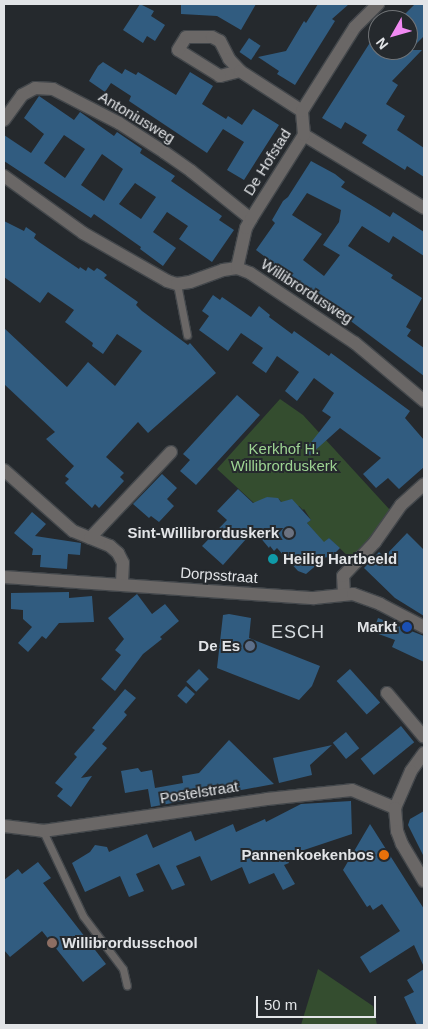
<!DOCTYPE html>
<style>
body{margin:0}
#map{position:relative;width:428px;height:1029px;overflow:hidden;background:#25292d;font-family:Helvetica,sans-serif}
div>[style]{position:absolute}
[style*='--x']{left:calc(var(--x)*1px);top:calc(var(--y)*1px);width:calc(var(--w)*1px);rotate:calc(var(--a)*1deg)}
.green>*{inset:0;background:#344d2f}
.building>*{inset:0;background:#315c80;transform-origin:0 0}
.roads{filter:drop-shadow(1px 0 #43474b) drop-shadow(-1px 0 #43474b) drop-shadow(0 1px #43474b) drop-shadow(0 -1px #43474b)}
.service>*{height:7px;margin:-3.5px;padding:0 3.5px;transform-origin:3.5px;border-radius:3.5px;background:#6a6766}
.minor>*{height:12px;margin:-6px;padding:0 6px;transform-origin:6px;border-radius:6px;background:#6a6766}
.tertiary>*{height:12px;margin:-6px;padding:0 6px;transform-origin:6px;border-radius:6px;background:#6a6766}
.dots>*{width:14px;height:14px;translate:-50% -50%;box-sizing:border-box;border:2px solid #25292d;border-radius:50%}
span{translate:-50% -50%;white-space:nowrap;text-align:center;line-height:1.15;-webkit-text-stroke:4px #25292d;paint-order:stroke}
.street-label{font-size:15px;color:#e2e4e7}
.park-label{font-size:15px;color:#9dd392}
.poi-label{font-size:15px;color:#e2e4e7;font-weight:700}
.right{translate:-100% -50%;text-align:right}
.left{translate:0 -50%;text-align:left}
.quarter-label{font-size:18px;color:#d7dce0;letter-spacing:1px}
.frame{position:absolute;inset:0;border:5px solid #e2e4e7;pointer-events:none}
.north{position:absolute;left:368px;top:10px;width:50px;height:50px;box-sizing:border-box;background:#25292d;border:1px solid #717477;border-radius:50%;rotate:232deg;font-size:14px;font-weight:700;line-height:20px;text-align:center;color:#e2e4e7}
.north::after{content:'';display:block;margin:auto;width:18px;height:22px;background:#f28af3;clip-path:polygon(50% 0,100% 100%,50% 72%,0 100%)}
.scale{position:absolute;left:256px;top:996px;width:120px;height:22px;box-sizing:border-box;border:2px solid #e2e4e7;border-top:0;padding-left:6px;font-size:15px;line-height:18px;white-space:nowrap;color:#e2e4e7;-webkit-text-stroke:4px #25292d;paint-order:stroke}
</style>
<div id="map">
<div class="green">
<div style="clip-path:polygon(280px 399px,303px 415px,390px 510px,373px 535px,351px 559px,329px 538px,324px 543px,307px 523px,311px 520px,304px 509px,303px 510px,299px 506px,284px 505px,279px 499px,277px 501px,267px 497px,259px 504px,254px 503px,217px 469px)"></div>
<div style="clip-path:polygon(318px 969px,373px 1006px,377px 1025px,301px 1025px)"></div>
</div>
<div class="building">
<div style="clip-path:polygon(140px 4px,154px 11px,151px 16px,165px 25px,155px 41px,147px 36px,143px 43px,123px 30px)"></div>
<div style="clip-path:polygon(181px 4px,256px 4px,241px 30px,217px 16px,181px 14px)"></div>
<div style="clip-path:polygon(318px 4px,349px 4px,332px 19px,335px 21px,295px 85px,277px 74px,279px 71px,258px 57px,286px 51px,304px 21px,306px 23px)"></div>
<div style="clip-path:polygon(415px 4px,424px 4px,424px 36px,410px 50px,422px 50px,392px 81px,398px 85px,386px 104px,405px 116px,397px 130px,424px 148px,424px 177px,407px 166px,405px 170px,362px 143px,367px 135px,345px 122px,341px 129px,322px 118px,378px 30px,378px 50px,408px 50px,408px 20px,399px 20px)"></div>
<div style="left:249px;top:38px;width:14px;height:17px;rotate:34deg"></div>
<div style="clip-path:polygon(103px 62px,122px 74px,125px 69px,136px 75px,138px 72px,176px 95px,190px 72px,213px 86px,202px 104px,226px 119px,228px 116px,242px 125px,253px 109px,279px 125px,244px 180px,227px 170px,244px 142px,223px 129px,207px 153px,129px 101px,131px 96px,111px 83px,105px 92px,89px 81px,98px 66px)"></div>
<div style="clip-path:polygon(evenodd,39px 96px,74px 120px,80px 112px,114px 136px,117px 132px,142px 149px,140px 153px,175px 176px,171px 181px,222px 216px,219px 220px,234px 230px,212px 262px,179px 239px,188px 226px,167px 212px,153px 232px,176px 248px,163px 266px,140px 249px,141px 247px,94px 214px,91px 218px,4px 161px,4px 135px,31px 153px,44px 134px,24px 118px,39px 96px,64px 135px,85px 149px,65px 178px,44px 163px,64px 135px,39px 96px,102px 154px,123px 169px,104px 201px,81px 185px,102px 154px,39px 96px,135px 183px,156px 197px,141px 219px,119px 204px,135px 183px)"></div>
<div style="clip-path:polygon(evenodd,311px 161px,335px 174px,345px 182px,341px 187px,374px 207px,390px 217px,393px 212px,424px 232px,424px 256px,393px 236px,389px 243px,362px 226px,348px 246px,393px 275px,391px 278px,422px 298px,406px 327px,411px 330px,407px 336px,424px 348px,424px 376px,256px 250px,275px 223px,272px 220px,283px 201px,288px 197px,311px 161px,307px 193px,341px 210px,339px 222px,323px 245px,340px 255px,324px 276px,303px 260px,322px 234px,292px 215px,307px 193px)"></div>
<div style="clip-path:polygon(4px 221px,24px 231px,26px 227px,36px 234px,34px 238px,39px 242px,79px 269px,80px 267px,86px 271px,88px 267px,94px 271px,97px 268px,102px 271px,107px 275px,104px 278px,138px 302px,136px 305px,142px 311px,188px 345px,190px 343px,216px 373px,148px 433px,138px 422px,106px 457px,124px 473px,120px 477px,124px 481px,99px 508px,95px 504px,92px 508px,65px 483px,69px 479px,65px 476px,74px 466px,46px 439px,55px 432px,4px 384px,4px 328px,67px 387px,88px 362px,115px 386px,142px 351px,117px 334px,103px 354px,92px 346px,93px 343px,65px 322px,74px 310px,48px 292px,40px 303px,4px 277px)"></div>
<div style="clip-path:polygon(213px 295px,220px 300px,222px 297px,251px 317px,259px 306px,270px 315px,269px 317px,292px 334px,294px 331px,329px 356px,331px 353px,410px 411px,405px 418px,424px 440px,424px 467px,399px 489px,388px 478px,376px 488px,363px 474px,381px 458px,340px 428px,310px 455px,305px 450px,331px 417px,322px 411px,334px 393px,314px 378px,297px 401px,285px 391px,299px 372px,277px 356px,266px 373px,252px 363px,263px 348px,241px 333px,228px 351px,199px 330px,209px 316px,202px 311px)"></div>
<div style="clip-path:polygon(237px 395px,260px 415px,196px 485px,180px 471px,190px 460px,183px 454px)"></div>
<div style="clip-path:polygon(162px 474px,177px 488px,167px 499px,174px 506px,159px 522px,151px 516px,149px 518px,133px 504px)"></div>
<div style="clip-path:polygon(238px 489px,253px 503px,267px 497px,278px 498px,281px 502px,292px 499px,311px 520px,307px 523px,324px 542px,329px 538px,340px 548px,329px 559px,326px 557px,306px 574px,298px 571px,277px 548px,274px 551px,270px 546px,269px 548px,254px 530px,223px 565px,202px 546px,227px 520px,217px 511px)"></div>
<div style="clip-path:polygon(32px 512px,46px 524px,35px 536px,81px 543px,80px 555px,68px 554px,67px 569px,40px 567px,41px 555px,32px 555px,33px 549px,14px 533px)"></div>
<div style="clip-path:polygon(407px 533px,424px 550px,424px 616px,395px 598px,364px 568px,379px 552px,384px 557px)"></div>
<div style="clip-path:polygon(69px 592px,69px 598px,92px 596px,94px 622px,59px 623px,46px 639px,42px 636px,28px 652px,18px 643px,32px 627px,23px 619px,23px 610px,11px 609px,11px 593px)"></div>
<div style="clip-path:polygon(137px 594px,152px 614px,165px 604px,179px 621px,160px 637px,162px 639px,143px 654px,115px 691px,101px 679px,121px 655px,115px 650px,124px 639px,108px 618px)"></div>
<div style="clip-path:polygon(229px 614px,251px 618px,249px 638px,320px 666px,312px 686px,299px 700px,217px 668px,223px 615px)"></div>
<div style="clip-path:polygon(378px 618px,424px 636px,424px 662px,392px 647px,395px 640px,373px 632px)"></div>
<div style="left:199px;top:669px;width:14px;height:18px;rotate:45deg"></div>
<div style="left:350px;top:669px;width:45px;height:18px;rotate:48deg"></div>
<div style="left:186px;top:686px;width:12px;height:13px;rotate:42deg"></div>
<div style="clip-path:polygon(125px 689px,136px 698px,124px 712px,127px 715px,102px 744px,107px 748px,81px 778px,92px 776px,71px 807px,57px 796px,63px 789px,55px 783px,77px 757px,74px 754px,95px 730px,92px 728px)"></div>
<div style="left:401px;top:726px;width:21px;height:52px;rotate:51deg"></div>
<div style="left:346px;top:732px;width:21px;height:17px;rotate:51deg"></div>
<div style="clip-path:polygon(229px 740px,274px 784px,151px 807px,148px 789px,125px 793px,121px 771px,138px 768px,141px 772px,152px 770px,155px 788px,183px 783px,182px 776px,199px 773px)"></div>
<div style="clip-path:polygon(332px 745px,310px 765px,312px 775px,279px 783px,273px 758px)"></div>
<div style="clip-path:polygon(351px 801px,352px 834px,286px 856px,289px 863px,284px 865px,295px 884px,283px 890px,274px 873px,249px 884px,242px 867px,211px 881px,200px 856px,176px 866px,185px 885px,172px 890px,159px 864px,136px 874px,144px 891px,129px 897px,120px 876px,85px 892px,72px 863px,90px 852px,95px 845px,107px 847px,109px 852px,147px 834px,153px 848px,191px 831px,195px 841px,233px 824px,236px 832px,265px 819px,266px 822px,301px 804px)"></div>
<div style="clip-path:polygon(424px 811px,424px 857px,408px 825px,410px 819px)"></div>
<div style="clip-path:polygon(370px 824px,424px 909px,424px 967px,414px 945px,370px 973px,360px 957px,400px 931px,382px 904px,373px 910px,370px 905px,367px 907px,343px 870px)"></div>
<div style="clip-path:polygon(38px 862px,51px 878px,43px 883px,106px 964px,83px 982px,42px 931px,10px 957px,4px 950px,4px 880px,18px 869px,22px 874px)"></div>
<div style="clip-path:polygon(424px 969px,424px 1025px,417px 1025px,404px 997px,414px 992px,407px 980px)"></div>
</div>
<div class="roads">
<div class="service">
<div style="--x:177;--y:284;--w:52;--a:78.9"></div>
<div style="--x:43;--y:831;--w:94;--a:64.8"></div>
<div style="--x:83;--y:916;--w:66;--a:53"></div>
<div style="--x:123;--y:969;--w:17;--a:77"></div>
</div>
<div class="minor">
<div style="--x:240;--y:71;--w:21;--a:166"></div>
<div style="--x:220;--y:76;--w:49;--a:-148.2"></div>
<div style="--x:178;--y:50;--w:15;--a:-58"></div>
<div style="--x:186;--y:37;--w:26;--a:0"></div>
<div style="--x:212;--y:37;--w:9;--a:27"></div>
<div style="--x:220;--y:41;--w:20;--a:63"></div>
<div style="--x:229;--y:59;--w:16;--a:47"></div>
<div style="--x:240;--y:71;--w:74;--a:32.8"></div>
<div style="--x:4;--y:120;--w:31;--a:-54"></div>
<div style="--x:22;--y:95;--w:15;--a:-28"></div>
<div style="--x:35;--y:88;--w:18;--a:3"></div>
<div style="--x:53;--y:89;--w:74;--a:27.3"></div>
<div style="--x:119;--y:123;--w:54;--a:32.8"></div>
<div style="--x:164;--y:152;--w:33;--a:35"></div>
<div style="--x:191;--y:171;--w:77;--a:38.7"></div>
<div style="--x:304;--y:135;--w:140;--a:31.3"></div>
<div style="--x:4;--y:176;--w:97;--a:35.8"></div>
<div style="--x:83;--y:233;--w:97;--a:29.7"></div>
<div style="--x:167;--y:281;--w:10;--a:17"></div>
<div style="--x:177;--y:284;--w:13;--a:-9"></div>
<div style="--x:190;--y:282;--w:35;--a:-20"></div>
<div style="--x:223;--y:270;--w:14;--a:-8"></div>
<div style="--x:237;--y:268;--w:14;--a:21"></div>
<div style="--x:250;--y:273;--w:126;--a:33.7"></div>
<div style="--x:355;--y:343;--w:90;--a:40"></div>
<div style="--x:237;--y:268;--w:41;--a:-77.3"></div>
<div style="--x:246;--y:228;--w:10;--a:-61"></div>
<div style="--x:251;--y:219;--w:99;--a:-57.8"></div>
<div style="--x:304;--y:135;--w:24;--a:-95"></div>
<div style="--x:302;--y:111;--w:99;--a:-57.8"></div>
<div style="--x:355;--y:27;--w:33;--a:-45"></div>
<div style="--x:4;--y:470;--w:92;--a:41.5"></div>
<div style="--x:73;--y:531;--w:40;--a:22"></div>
<div style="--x:110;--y:546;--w:11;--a:41"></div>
<div style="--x:118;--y:553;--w:11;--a:63"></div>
<div style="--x:123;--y:563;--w:22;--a:93"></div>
<div style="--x:90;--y:538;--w:118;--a:-46.7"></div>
<div style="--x:344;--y:594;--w:18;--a:-93"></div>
<div style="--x:343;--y:576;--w:47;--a:-46.7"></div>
<div style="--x:375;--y:542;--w:45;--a:-54.9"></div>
<div style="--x:401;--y:505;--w:31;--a:-42"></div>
<div style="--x:387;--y:693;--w:57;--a:49.9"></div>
<div style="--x:4;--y:826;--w:39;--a:7"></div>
<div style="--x:43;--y:831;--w:226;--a:-8.1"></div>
<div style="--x:267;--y:799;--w:85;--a:-6"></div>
<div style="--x:352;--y:790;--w:47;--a:22.7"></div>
</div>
<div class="tertiary">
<div style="--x:4;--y:577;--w:311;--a:3.9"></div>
<div style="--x:314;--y:598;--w:39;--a:-6"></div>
<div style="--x:353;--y:594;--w:29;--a:20"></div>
<div style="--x:380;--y:604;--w:50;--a:27.6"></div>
<div style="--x:424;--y:753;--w:22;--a:126"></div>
<div style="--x:411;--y:771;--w:40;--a:113.4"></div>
<div style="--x:395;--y:808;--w:23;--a:85"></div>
<div style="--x:397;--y:831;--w:14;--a:69"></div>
<div style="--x:402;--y:844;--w:43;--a:59.3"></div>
</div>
</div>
<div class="dots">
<div style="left:289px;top:533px;background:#6b7280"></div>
<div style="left:273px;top:559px;background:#0f9aa8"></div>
<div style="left:407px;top:627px;background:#1a4fb4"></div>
<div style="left:250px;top:646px;background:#5c6f8a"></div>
<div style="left:384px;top:855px;background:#e8710a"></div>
<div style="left:52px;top:943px;background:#8d6e63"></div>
</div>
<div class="street-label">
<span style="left:137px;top:117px;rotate:31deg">Antoniusweg</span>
<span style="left:267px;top:162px;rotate:-58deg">De Hofstad</span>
<span style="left:307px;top:291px;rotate:33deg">Willibrordusweg</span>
<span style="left:219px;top:575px;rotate:4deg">Dorpsstraat</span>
<span style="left:199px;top:792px;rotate:-9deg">Postelstraat</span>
</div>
<div class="park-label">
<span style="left:284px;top:457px">Kerkhof H.<br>Willibrorduskerk</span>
</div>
<div class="poi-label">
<span class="right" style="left:279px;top:533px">Sint-Willibrorduskerk</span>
<span class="left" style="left:283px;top:559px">Heilig Hartbeeld</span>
<span class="right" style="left:397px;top:627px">Markt</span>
<span class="right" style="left:240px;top:646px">De Es</span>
<span class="right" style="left:374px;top:855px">Pannenkoekenbos</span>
<span class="left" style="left:62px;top:943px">Willibrordusschool</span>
</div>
<div class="quarter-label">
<span style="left:298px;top:632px">ESCH</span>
</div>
<div class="frame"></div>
<div class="north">N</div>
<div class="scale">50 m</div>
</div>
